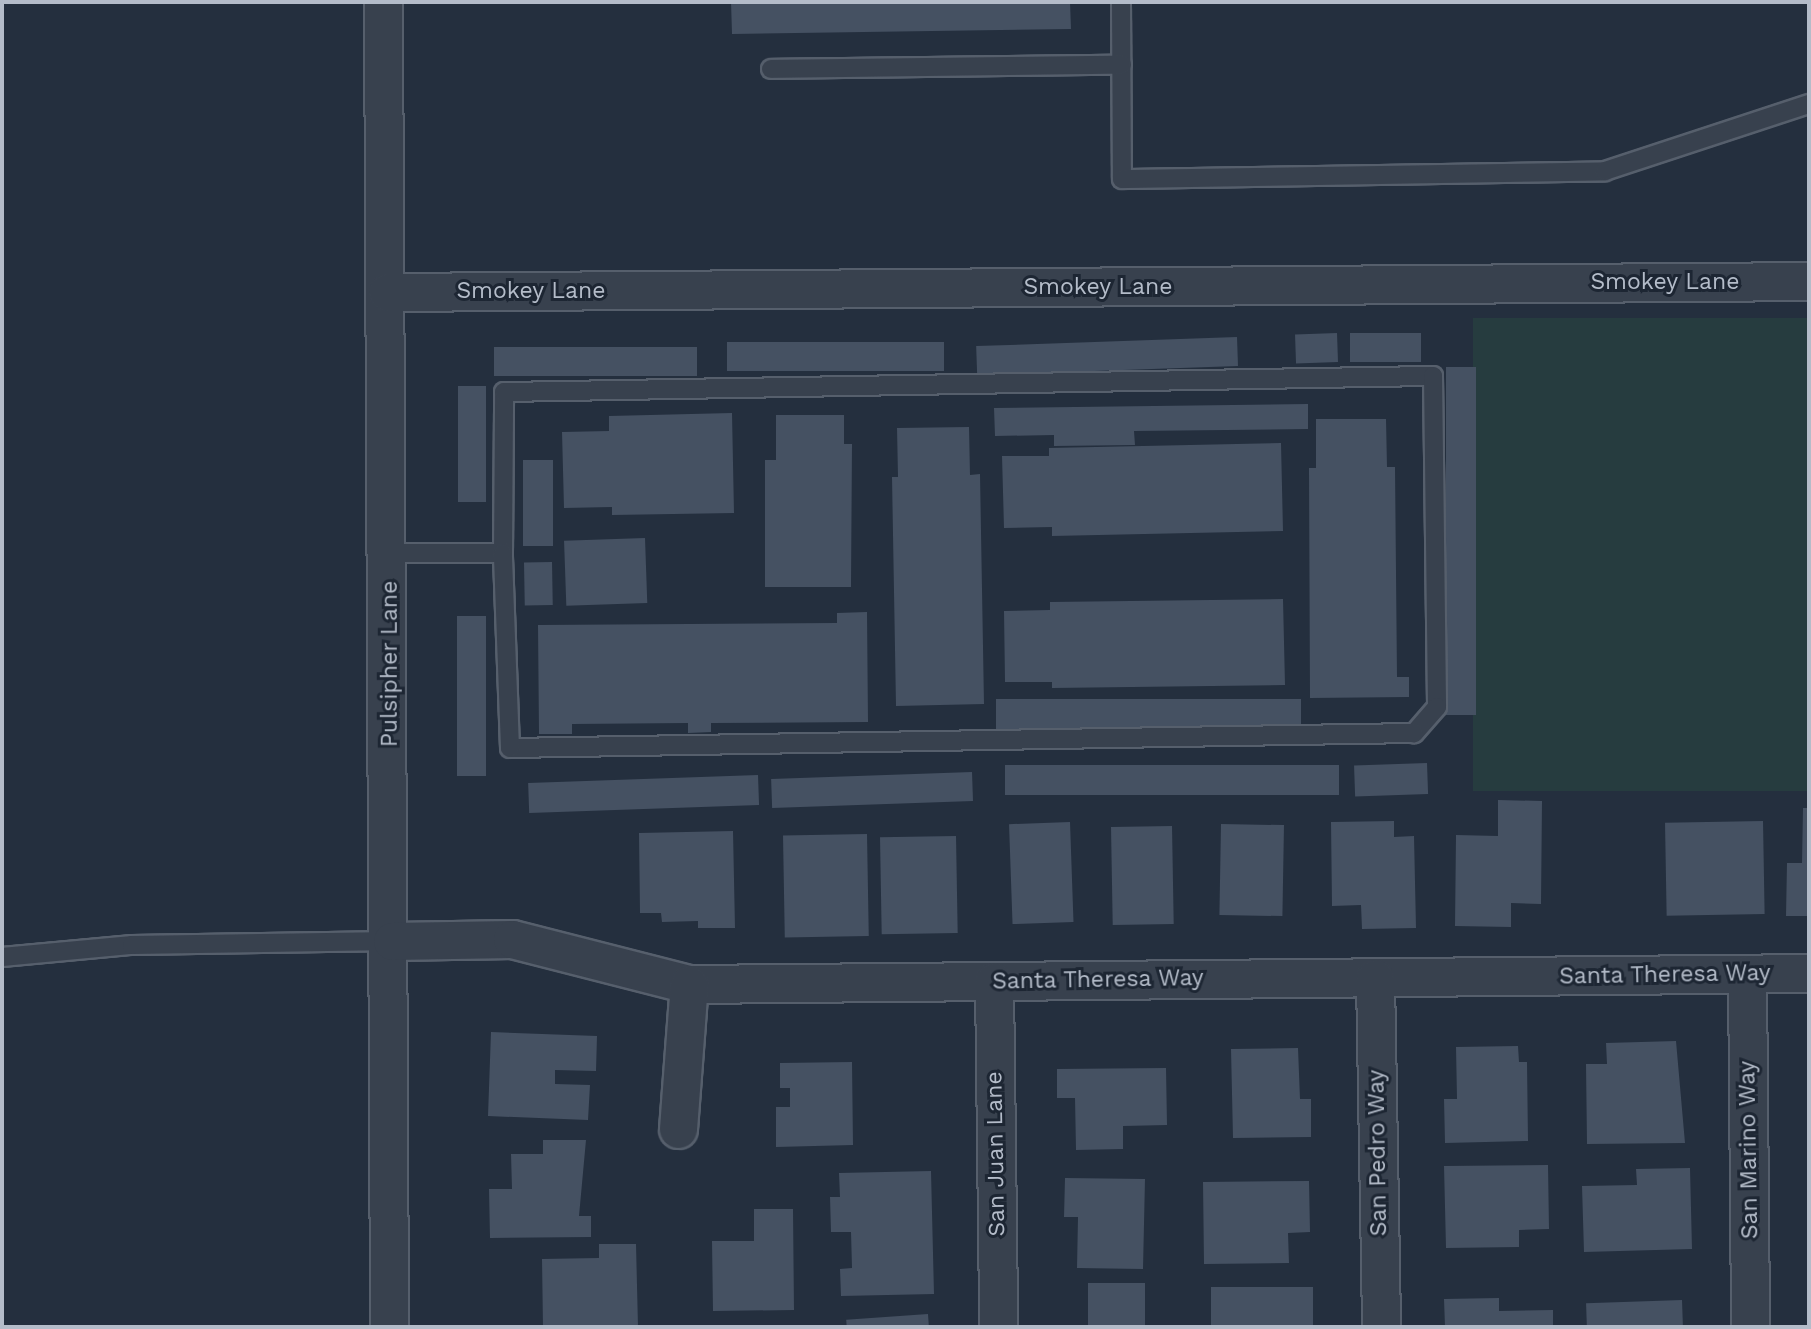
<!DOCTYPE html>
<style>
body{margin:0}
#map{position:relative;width:1811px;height:1329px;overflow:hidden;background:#242f3e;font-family:"Work Sans",sans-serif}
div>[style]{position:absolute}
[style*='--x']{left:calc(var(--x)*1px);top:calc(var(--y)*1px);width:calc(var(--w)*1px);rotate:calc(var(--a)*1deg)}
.green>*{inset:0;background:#263c3f;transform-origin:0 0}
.building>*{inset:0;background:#455162;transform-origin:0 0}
.roads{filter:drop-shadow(2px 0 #565f6c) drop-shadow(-2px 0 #565f6c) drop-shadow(0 2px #565f6c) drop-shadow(0 -2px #565f6c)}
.service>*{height:18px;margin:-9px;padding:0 9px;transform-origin:9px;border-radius:9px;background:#38414e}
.minor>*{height:37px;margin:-18.5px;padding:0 18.5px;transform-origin:18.5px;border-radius:18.5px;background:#38414e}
span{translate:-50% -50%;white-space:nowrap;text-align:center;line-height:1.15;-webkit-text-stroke:6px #1d2633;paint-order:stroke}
.street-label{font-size:23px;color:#b4bcc9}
.frame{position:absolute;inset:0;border:4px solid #b4bcc9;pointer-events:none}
</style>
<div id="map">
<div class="green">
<div style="left:1809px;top:318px;width:473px;height:336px;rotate:90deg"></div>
</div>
<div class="building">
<div style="clip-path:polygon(731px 2px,1070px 2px,1071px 29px,732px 34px)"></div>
<div style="left:1337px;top:333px;width:29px;height:42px;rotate:88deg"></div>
<div style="left:1421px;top:333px;width:29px;height:71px;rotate:90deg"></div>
<div style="left:1237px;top:337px;width:29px;height:261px;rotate:88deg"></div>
<div style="left:944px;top:342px;width:29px;height:217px;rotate:90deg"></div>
<div style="left:697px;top:347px;width:29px;height:203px;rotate:90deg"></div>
<div style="left:1476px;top:367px;width:348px;height:30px;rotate:90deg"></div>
<div style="left:486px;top:386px;width:116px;height:28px;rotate:90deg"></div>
<div style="clip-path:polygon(1308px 404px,1308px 429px,1134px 431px,1135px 445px,1054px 446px,1054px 435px,995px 436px,994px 408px)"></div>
<div style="clip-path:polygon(732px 413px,734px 513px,612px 515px,612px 507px,564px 508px,562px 432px,609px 431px,609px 416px)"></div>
<div style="clip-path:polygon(776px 415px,844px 415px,844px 444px,852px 444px,851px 587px,765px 587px,765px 460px,776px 460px)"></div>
<div style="clip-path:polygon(1316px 419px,1386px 419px,1387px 467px,1395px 467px,1397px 677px,1409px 677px,1409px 697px,1310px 698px,1309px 468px,1316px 468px)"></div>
<div style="clip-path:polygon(969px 427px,970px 475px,980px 474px,984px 704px,896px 706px,892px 477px,898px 477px,897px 428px)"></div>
<div style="clip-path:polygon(1281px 443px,1283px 531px,1052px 536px,1052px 527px,1004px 528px,1002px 456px,1049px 456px,1049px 448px)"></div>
<div style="left:523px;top:460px;width:30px;height:86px"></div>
<div style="left:645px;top:538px;width:65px;height:81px;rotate:88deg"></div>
<div style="left:552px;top:562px;width:43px;height:28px;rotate:89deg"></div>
<div style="clip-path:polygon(1283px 599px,1285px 685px,1052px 688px,1052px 682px,1005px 682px,1004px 611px,1050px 610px,1050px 602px)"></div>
<div style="clip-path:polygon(867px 612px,868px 722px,711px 723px,711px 732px,688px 733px,688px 723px,572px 724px,572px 734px,539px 734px,538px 625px,837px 623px,837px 613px)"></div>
<div style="left:457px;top:616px;width:29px;height:160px"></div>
<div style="left:1301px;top:699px;width:30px;height:305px;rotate:90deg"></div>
<div style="left:1427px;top:763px;width:31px;height:73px;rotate:88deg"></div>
<div style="left:1339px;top:765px;width:30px;height:334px;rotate:90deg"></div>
<div style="left:972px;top:772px;width:29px;height:201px;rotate:88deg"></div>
<div style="left:758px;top:775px;width:30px;height:230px;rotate:88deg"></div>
<div style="clip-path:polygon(1498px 800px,1542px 801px,1541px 904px,1511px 903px,1511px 927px,1455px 926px,1456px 835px,1498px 836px)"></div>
<div style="clip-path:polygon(1803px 808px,1809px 808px,1809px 916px,1786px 916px,1787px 863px,1802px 863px)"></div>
<div style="clip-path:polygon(1394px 821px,1394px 837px,1414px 836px,1416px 928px,1362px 929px,1361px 905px,1332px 906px,1331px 822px)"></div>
<div style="left:1763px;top:821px;width:93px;height:98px;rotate:89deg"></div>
<div style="left:1070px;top:822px;width:100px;height:61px;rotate:88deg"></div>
<div style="left:1221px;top:824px;width:63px;height:91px;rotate:1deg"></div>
<div style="left:1172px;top:826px;width:98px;height:61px;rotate:89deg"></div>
<div style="clip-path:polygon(733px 831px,735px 928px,698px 928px,698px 921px,662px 922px,661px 913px,640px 913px,639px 833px)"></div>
<div style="left:867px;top:834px;width:102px;height:84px;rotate:89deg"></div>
<div style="left:956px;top:836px;width:97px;height:76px;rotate:89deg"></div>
<div style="clip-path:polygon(491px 1032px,597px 1036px,596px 1071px,555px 1070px,555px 1084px,590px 1085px,588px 1120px,488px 1116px)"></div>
<div style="clip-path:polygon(1676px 1041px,1685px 1143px,1587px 1144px,1586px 1064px,1607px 1064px,1606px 1043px)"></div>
<div style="clip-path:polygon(1518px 1046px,1519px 1062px,1527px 1062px,1528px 1141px,1445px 1143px,1444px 1099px,1457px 1099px,1456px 1047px)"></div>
<div style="clip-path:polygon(1298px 1048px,1300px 1099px,1311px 1099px,1311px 1137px,1233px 1138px,1231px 1049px)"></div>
<div style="clip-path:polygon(852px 1062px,853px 1145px,776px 1147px,776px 1107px,790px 1107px,790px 1088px,780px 1088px,780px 1063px)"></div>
<div style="clip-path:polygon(1166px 1068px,1167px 1125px,1123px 1126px,1123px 1149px,1076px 1150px,1075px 1098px,1057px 1098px,1057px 1069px)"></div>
<div style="clip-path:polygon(543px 1140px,586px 1140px,579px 1216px,591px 1216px,591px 1237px,490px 1238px,489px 1189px,512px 1189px,511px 1154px,543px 1154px)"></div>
<div style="clip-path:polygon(1548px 1165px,1549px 1229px,1519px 1230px,1519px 1247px,1446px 1248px,1444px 1166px)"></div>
<div style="clip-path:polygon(1690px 1168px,1692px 1249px,1584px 1252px,1582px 1186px,1637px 1185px,1636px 1169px)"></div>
<div style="clip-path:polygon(931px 1171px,934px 1294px,841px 1296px,840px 1269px,852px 1268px,851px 1232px,831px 1232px,830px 1197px,840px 1197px,839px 1173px)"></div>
<div style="clip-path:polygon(1065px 1178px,1145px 1179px,1143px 1269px,1077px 1268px,1078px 1217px,1064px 1217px)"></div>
<div style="clip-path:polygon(1309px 1181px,1310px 1232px,1288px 1233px,1289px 1263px,1204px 1264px,1203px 1182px)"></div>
<div style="clip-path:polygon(754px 1209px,793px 1209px,794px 1310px,713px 1311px,712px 1241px,754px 1241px)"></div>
<div style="clip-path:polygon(599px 1244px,636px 1244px,638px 1327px,543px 1327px,542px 1259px,599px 1258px)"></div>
<div style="left:1145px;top:1283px;width:44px;height:57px;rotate:90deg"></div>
<div style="left:1313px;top:1287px;width:40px;height:102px;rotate:90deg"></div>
<div style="clip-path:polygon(1499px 1298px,1499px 1311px,1553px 1310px,1553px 1327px,1445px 1327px,1444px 1299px)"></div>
<div style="left:1682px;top:1300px;width:27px;height:96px;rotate:88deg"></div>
<div style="left:928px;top:1314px;width:13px;height:82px;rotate:86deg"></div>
</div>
<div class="roads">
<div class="service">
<div style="--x:1121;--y:2;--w:177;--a:89.7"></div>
<div style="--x:1122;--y:179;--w:483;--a:-0.9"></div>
<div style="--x:1605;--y:171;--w:215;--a:-18.2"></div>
<div style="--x:771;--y:69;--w:351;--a:-0.7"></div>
<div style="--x:389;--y:553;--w:114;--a:0"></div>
<div style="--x:503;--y:553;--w:161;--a:-89.6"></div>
<div style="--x:504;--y:392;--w:929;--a:-0.99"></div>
<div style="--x:1433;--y:376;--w:331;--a:89.3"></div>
<div style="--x:1437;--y:707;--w:35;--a:131"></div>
<div style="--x:1414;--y:733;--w:904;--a:179.05"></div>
<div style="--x:510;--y:748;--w:195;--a:-92.1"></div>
<div style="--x:2;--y:957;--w:131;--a:-5.3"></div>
<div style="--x:132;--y:945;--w:260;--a:-0.9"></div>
</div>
<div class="minor">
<div style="--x:383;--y:2;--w:1325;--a:89.74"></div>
<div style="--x:387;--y:292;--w:1422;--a:-0.44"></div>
<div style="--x:392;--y:941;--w:120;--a:-1"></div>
<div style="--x:512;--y:939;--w:183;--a:14.3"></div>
<div style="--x:689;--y:984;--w:1120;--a:-0.56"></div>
<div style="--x:1747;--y:974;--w:353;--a:89.5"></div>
<div style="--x:1375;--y:978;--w:349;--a:89"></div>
<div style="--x:994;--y:981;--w:346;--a:89.3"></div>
<div style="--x:678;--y:1129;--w:145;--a:-85.7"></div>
</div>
</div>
<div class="street-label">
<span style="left:1665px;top:282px">Smokey Lane</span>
<span style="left:1098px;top:287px">Smokey Lane</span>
<span style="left:531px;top:291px">Smokey Lane</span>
<span style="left:390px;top:664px;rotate:-90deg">Pulsipher Lane</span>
<span style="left:1665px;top:975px;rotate:-1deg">Santa Theresa Way</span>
<span style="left:1098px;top:980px;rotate:-1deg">Santa Theresa Way</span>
<span style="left:1749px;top:1150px;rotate:-91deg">San Marino Way</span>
<span style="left:1378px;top:1153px;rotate:-91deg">San Pedro Way</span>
<span style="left:996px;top:1154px;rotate:-91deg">San Juan Lane</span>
</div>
<div class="frame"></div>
</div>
